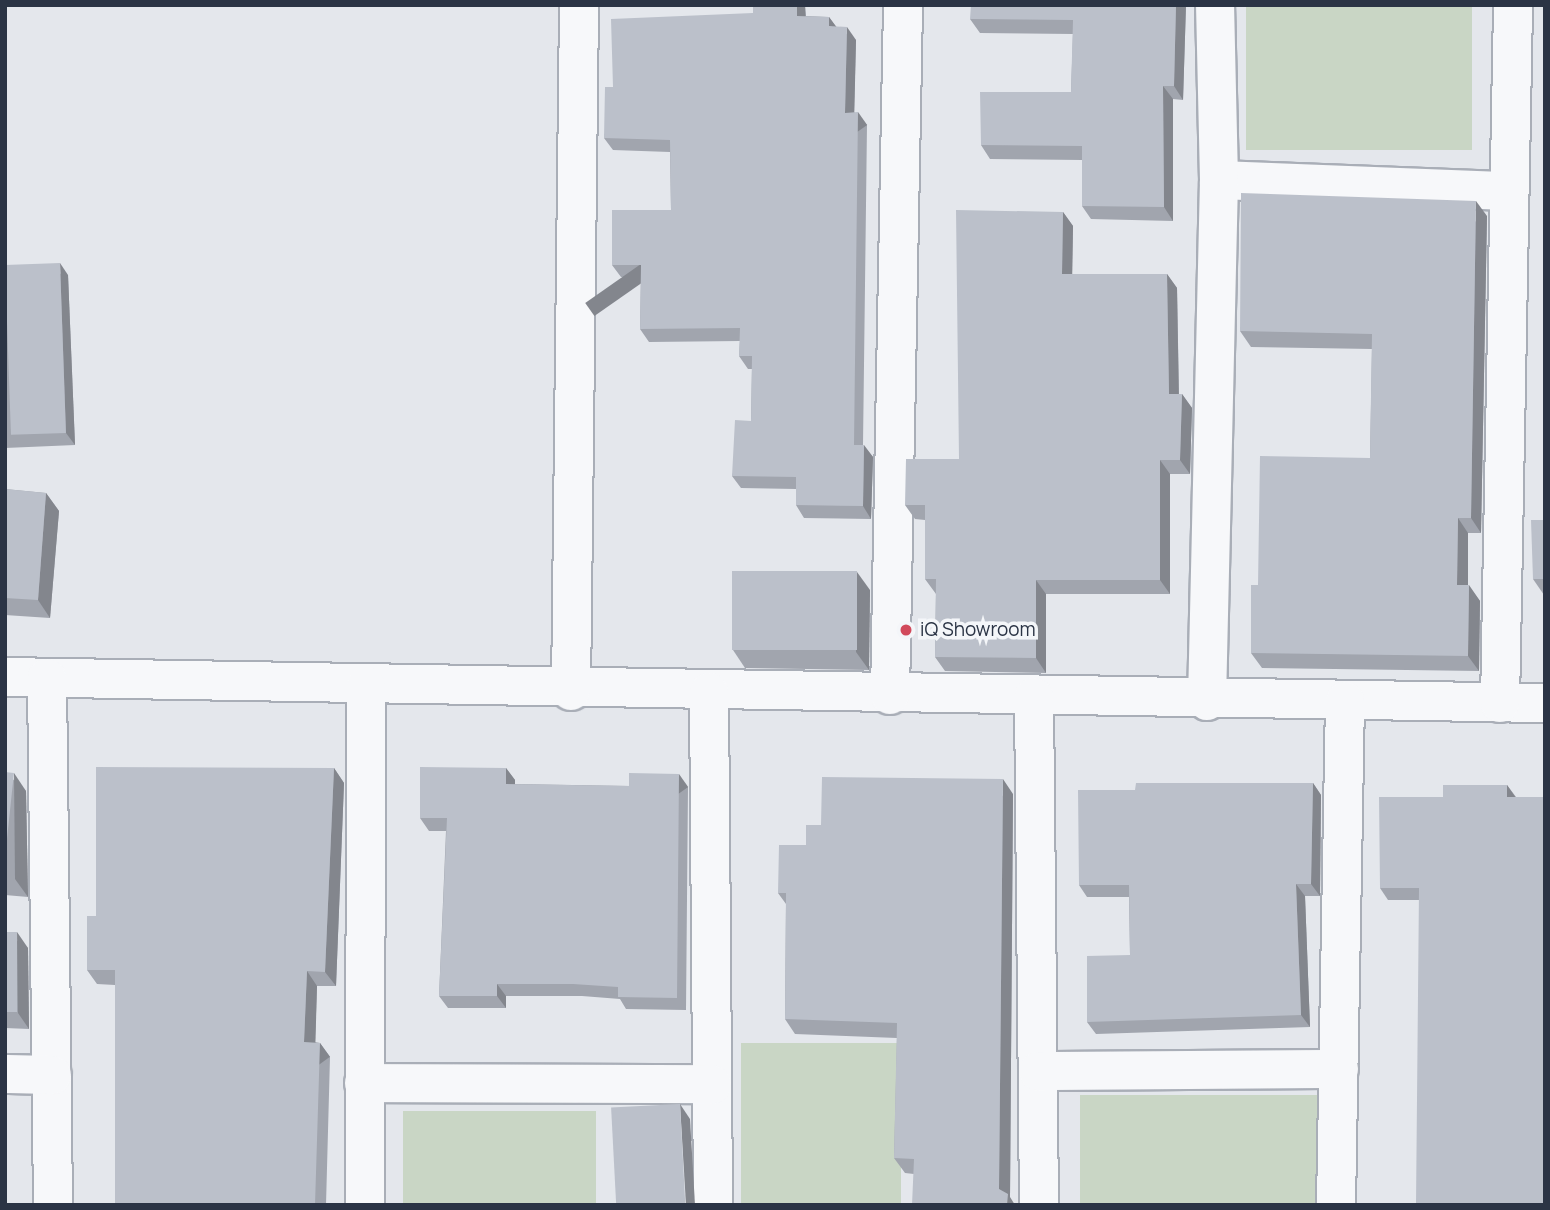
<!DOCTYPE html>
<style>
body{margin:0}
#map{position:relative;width:1550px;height:1210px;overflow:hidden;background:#e4e7ec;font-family:Manrope,sans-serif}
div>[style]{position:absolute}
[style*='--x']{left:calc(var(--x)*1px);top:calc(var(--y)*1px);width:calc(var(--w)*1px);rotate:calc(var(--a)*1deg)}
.green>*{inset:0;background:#c9d6c5;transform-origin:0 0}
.roads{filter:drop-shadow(2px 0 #a9aeb7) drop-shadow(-2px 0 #a9aeb7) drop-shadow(0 2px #a9aeb7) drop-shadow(0 -2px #a9aeb7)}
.minor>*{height:38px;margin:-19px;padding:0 19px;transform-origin:19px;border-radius:19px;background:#f7f8fa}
.wall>*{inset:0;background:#a1a5ae}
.shaded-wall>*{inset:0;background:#83868d;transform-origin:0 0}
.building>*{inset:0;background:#bbc0ca;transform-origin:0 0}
.dots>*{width:19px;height:19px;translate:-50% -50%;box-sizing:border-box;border:4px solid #f4f6f9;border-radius:50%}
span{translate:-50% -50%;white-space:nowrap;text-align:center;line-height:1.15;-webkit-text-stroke:7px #f4f6f9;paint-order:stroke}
.poi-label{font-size:19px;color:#2b3445}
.left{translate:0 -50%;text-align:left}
.frame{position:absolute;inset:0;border:7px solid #2b3445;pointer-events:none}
</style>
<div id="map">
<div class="green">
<div style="left:1246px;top:5px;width:226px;height:145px"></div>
<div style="left:741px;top:1043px;width:160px;height:162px"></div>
<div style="left:1080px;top:1095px;width:248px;height:110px"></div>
<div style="left:403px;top:1111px;width:193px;height:94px"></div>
</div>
<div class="roads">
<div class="minor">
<div style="--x:1219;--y:180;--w:290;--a:2.2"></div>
<div style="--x:5;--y:677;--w:1540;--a:0.97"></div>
<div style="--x:47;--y:678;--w:527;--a:89.35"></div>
<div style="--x:571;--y:691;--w:686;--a:-89.33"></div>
<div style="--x:709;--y:692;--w:513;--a:89.55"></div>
<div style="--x:890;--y:695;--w:690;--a:-88.92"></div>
<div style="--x:1034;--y:697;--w:508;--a:89.44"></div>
<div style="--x:1207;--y:701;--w:521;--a:-88.68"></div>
<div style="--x:1219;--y:180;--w:175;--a:-91.3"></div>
<div style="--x:1500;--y:703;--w:698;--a:-88.93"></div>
<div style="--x:1038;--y:1071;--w:301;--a:-0.4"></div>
<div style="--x:5;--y:1074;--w:47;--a:1.2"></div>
<div style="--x:364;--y:1083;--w:348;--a:0.2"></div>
<div style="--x:365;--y:1205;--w:519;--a:-89.89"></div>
<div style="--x:1336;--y:1205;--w:504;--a:-88.98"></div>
</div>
</div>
<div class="wall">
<div style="clip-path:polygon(753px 5px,805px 5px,806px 16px,829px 17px,836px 27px,856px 40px,854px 112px,867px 125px,863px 445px,873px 457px,871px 519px,804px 518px,796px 505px,796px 489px,741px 488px,732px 476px,751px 421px,752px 369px,748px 369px,739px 356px,740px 341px,649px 342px,640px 329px,641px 277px,621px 277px,612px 265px,671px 210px,670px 152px,613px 150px,604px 138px,613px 87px,753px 13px)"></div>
<div style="clip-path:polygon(1186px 5px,1183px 100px,1173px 99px,1173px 221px,1091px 219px,1082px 206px,1082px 160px,990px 159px,981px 145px,1071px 92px,1073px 34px,980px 33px,970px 19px)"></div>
<div style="clip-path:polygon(1063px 212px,1073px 226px,1072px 274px,1167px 274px,1177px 288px,1179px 394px,1182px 394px,1192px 408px,1190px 474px,1170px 474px,1170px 594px,1046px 594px,1046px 673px,945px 671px,935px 657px,936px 594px,925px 579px,925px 520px,915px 519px,905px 505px,959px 459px)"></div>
<div style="clip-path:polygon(1487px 216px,1481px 533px,1468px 533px,1468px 585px,1480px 601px,1479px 671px,1262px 668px,1251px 653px,1258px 585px,1370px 458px,1372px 349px,1251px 347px,1240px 331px)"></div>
<div style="clip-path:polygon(5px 265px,68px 275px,75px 445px,5px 448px)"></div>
<div style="clip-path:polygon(5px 489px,46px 493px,59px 511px,50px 618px,5px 615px)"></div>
<div style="clip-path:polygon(1545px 520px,1545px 595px,1544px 595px,1533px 579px)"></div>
<div style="clip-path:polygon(870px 590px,869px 670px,745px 668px,733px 650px)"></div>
<div style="clip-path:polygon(334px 768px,344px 783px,336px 986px,317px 986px,315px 1042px,320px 1043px,330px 1057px,326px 1205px,115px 1205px,115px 985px,97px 984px,87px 970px,96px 916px)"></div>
<div style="clip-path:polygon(506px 768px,515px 780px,515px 784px,688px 787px,686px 1010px,626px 1009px,620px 999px,582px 996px,506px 996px,506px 1008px,448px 1008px,439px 996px,446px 831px,429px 831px,420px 818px)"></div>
<div style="clip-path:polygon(5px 772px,26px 791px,28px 897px,5px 895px)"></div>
<div style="clip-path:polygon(1313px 783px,1321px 795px,1320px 896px,1305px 896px,1310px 1027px,1096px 1034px,1087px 1022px,1130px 955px,1129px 897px,1087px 897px,1079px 885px,1135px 790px)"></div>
<div style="clip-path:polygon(1507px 785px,1516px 797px,1419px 900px,1388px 900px,1380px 888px,1443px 797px)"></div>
<div style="clip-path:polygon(1013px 794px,1010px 1197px,914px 1174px,905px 1173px,894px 1158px,897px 1038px,795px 1034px,785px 1019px,786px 904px,778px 893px,806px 845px,821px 825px)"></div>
<div style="clip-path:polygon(5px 932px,28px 948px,29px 1029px,5px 1028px)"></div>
</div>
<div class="shaded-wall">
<div style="clip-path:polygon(797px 5px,805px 5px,806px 28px,797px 16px)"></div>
<div style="clip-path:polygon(1176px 5px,1186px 5px,1183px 100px,1174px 86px)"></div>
<div style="clip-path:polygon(829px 17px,838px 29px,829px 26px)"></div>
<div style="clip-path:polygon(847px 27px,856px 40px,854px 125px,845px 113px)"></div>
<div style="clip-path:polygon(1163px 86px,1173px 99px,1173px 221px,1164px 207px)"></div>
<div style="left:858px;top:112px;width:16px;height:333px;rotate:55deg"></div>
<div style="clip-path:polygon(1476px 201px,1487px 216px,1481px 533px,1471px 518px)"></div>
<div style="clip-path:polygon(1063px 212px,1073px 226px,1072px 288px,1062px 274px)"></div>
<div style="clip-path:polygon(60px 263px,68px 275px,75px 445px,66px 433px)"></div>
<div style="clip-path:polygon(1167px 274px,1177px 288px,1179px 408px,1169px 394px)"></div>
<div style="clip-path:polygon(1182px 394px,1192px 408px,1190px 474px,1180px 460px)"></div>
<div style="clip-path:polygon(864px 445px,873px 457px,871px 519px,863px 506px)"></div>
<div style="clip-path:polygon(1160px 460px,1170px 474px,1170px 594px,1160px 580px)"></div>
<div style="clip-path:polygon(46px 493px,59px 511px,50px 618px,38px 600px)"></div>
<div style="clip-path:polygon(1458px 518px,1468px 533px,1468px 600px,1457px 585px)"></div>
<div style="clip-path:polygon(857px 572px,870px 590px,869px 670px,856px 652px)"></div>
<div style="clip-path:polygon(1036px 580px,1046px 594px,1046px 673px,1036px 658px)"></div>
<div style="clip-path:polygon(1469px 585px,1480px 601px,1479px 671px,1468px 656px)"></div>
<div style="clip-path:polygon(334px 768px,344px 783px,336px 986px,325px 972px)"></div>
<div style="clip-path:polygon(506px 768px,515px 780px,515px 797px,506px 784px)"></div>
<div style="clip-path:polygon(14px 773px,26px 791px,28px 897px,15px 879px)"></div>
<div style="left:679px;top:774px;width:16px;height:224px;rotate:55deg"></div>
<div style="clip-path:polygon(1003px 779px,1013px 794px,1010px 1197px,1015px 1205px,1007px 1205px,999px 1189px)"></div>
<div style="clip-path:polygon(1313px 783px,1321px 795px,1320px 896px,1311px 884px)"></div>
<div style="clip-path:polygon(1507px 785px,1516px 798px,1507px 797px)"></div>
<div style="clip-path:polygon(1296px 884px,1305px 896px,1310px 1027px,1301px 1015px)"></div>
<div style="clip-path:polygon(17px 932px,28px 948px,29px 1029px,18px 1013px)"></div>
<div style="clip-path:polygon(307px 971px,317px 986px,315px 1057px,304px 1042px)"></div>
<div style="clip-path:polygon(497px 984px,506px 996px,506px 1008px,497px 996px)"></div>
<div style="left:320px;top:1043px;width:17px;height:162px;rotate:54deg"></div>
<div style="clip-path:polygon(680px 1104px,690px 1119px,695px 1205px,686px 1205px)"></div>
</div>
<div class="building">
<div style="clip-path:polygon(753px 5px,797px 5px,797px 16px,829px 17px,829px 26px,847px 27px,845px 113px,858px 112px,854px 445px,864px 445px,863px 506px,796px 505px,796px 477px,732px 476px,735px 420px,751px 421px,752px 356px,739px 356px,740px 328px,640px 329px,641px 265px,612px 265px,612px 210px,671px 210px,670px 140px,604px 138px,605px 87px,613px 87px,611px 19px,753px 13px)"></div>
<div style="clip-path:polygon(971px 5px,1176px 5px,1174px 86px,1163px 86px,1164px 207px,1082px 206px,1082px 146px,981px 145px,980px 92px,1071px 92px,1073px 20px,970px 19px)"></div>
<div style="clip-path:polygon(1241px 193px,1476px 201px,1471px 518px,1458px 518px,1457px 585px,1469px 585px,1468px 656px,1251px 653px,1251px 585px,1258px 585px,1260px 456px,1370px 458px,1372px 334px,1240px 331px)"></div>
<div style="clip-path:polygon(956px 210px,1063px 212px,1062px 274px,1167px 274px,1169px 394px,1182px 394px,1180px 460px,1160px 460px,1160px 580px,1036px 580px,1036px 658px,935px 657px,936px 579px,925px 579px,925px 505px,905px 505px,906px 459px,959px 459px)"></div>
<div style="left:60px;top:263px;width:170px;height:55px;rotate:88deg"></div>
<div style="clip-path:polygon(5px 489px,46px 493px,38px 600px,5px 598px)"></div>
<div style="clip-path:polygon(1531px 520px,1545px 520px,1545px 579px,1533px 579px)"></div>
<div style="left:732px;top:571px;width:125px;height:79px"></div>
<div style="clip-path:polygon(96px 767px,334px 768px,325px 972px,307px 971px,304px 1042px,320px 1043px,315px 1205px,115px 1205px,115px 970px,87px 970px,87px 916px,96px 916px)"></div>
<div style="clip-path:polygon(420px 767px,506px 768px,506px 784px,629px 786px,629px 773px,679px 774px,677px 998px,618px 997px,618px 987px,573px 984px,497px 984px,497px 996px,439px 996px,447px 818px,420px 818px)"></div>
<div style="left:5px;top:772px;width:9px;height:106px;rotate:6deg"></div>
<div style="clip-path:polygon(822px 777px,1003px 779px,999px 1189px,1008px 1194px,1007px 1205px,912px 1205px,914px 1159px,894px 1158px,897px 1023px,785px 1019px,786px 893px,778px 893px,779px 845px,806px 845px,806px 825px,821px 825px)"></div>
<div style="clip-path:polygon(1136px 783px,1313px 783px,1311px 884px,1296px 884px,1301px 1015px,1087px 1022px,1087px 956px,1130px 955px,1129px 885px,1079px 885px,1078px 790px,1135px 790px)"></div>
<div style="clip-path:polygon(1443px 785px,1507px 785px,1507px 797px,1545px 797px,1545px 1205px,1416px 1205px,1419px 888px,1380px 888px,1379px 797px,1443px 797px)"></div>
<div style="left:5px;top:932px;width:12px;height:80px"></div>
<div style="left:680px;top:1104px;width:101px;height:69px;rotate:87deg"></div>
</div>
<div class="dots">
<div style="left:906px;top:630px;background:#d1495b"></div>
</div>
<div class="poi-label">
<span class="left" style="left:920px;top:630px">iQ Showroom</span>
</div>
<div class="frame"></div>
</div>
